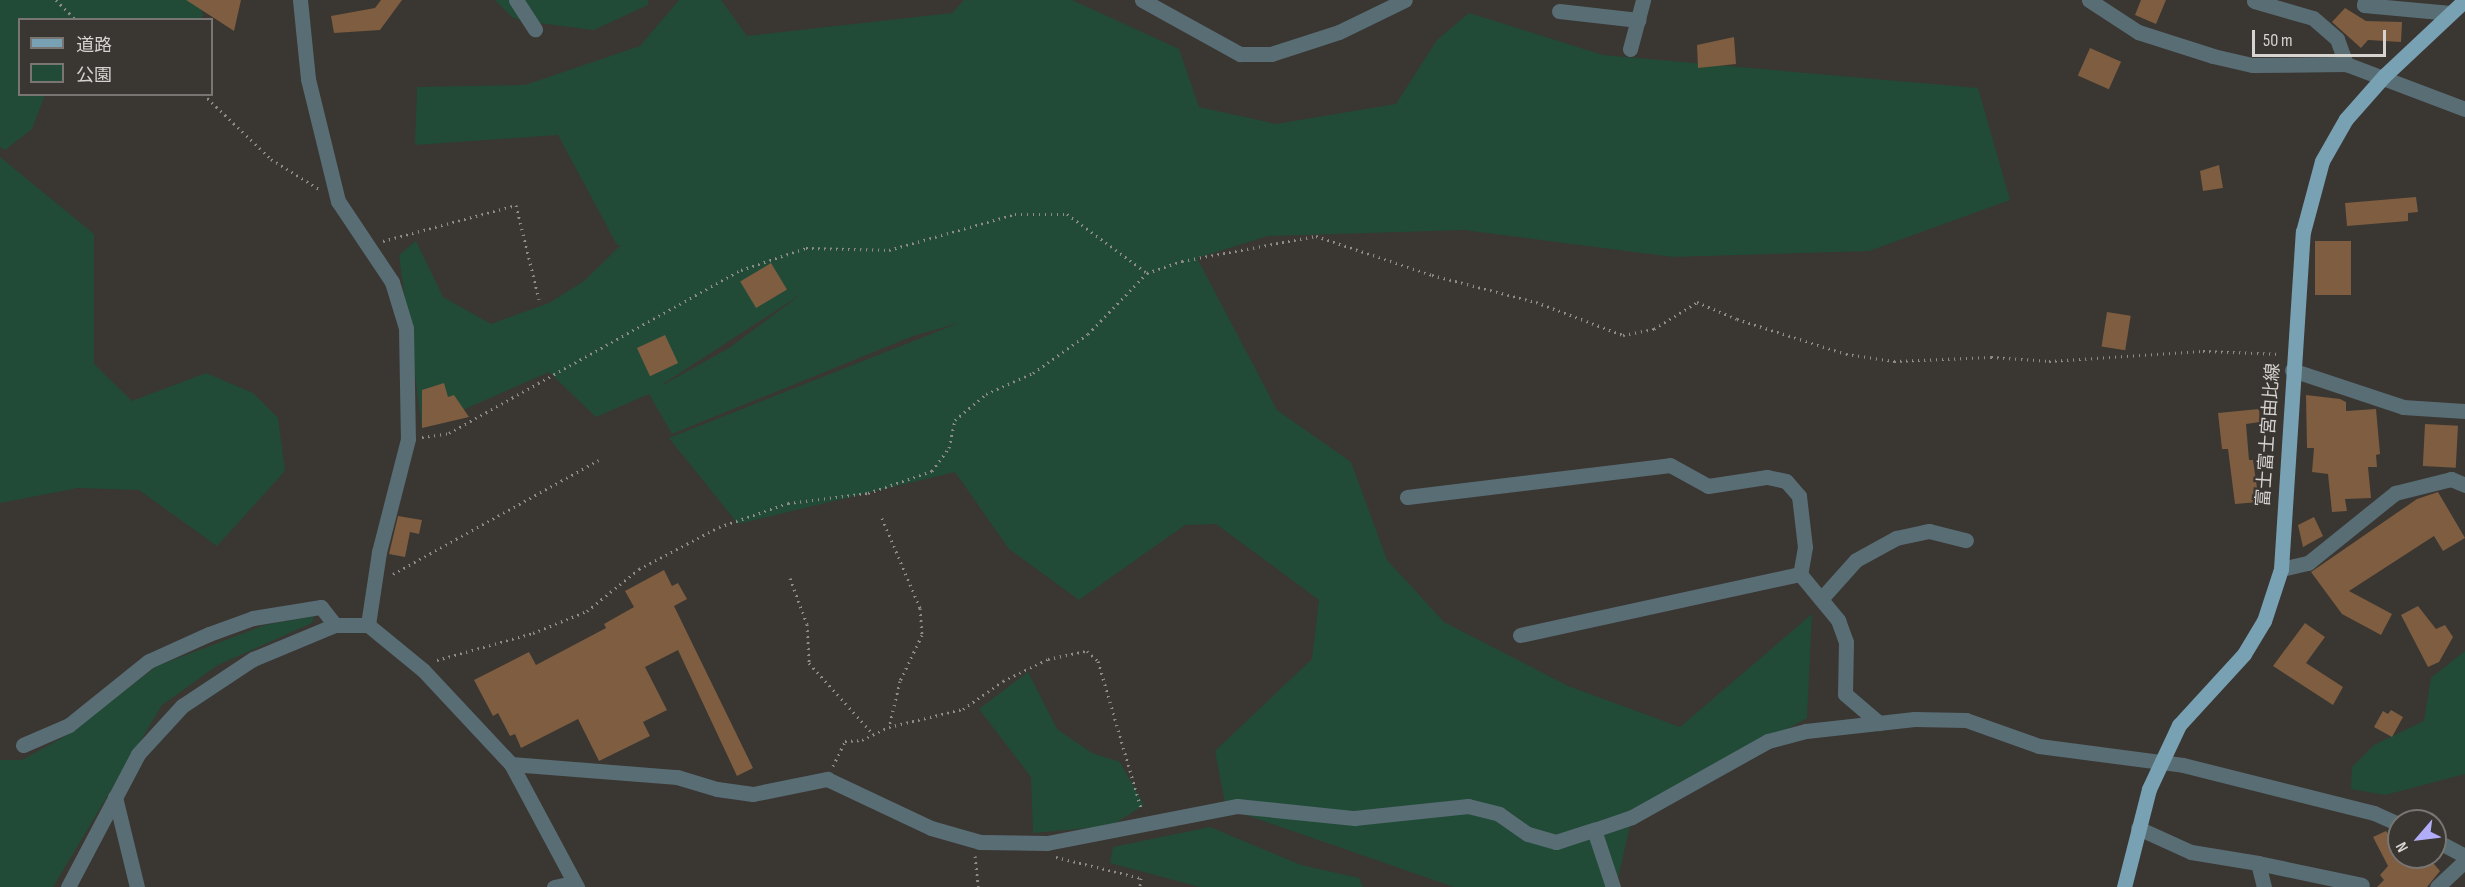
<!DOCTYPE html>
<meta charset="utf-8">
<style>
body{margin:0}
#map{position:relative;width:2465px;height:887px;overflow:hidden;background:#3a3632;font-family:"Sofia Sans Condensed","Noto Sans JP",sans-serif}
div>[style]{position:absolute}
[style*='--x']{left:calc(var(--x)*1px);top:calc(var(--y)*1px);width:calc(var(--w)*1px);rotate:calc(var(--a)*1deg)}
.green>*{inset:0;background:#214b37}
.building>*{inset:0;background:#7e5d40;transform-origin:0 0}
.path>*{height:3px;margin-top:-1.5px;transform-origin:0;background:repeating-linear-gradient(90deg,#8e8b88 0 1.5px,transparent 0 6px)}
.minor>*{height:15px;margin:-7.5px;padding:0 7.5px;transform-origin:7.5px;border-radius:7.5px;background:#596d75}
.major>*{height:15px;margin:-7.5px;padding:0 7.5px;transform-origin:7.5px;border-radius:7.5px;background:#78a1b3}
span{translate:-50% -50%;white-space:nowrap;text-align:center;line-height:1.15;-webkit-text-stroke:4.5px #3a3632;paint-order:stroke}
.street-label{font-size:18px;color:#d6d3d1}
.legend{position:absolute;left:18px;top:18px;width:195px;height:78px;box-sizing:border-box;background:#3a3632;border:2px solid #787572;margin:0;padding:8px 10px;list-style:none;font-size:18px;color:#d6d3d1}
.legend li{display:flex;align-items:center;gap:12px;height:30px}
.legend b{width:30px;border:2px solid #787572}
.north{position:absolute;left:2387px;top:809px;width:60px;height:60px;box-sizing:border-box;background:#3a3632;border:2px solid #787572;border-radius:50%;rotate:242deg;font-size:16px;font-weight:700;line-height:24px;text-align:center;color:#d6d3d1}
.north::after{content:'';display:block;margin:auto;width:21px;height:27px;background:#b2adf9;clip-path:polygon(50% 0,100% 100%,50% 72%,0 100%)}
.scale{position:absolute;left:2252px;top:30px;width:134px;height:27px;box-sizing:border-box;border:3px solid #d6d3d1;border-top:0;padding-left:8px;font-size:18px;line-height:21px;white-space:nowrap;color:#d6d3d1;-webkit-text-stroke:4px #3a3632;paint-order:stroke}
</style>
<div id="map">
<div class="green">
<div style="clip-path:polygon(0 0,200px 0,203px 15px,200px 20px,20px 20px,20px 94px,45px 95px,32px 129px,5px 150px,0 147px)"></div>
<div style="clip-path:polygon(495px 0,648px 0,648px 5px,594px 30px,523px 21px,512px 17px)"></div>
<div style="clip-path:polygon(evenodd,679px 0,721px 0,747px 36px,952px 13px,964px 0,1072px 0,1179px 49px,1199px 107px,1276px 124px,1396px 104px,1437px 40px,1469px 13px,1603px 55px,1978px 88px,2010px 200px,1869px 251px,1673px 257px,1464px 230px,1268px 236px,1197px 258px,1277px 410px,1351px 462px,1387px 560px,1444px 622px,1568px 686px,1680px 727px,1812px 614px,1807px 718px,1632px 817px,1616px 887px,1454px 887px,1226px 808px,1215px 751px,1312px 659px,1319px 600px,1216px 524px,1185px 525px,1079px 600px,1009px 549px,955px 472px,738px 524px,669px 438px,959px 323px,913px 336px,672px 434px,649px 394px,596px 417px,549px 372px,422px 428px,399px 255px,416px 241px,443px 297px,491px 324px,549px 303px,584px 281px,621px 245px,617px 245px,558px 135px,415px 145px,417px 87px,525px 85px,640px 46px,679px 0,803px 293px,729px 348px,663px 385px,663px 384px,803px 293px)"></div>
<div style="clip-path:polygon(0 157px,94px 234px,94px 364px,132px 401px,206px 373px,253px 393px,278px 418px,285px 471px,217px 546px,139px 490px,78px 488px,0 503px)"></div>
<div style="clip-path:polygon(314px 616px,312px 623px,218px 665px,162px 705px,53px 887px,0 887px,0 760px,22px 760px,67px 735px,157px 666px,265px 625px)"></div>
<div style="clip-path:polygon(2465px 651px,2465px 774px,2385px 795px,2351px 789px,2352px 767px,2374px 745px,2424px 721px,2431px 678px)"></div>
<div style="clip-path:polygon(1028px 672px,1057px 729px,1092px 753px,1120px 762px,1144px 805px,1111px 826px,1033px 833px,1031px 777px,979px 709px)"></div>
<div style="clip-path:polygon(1210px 827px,1301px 865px,1359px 878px,1363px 887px,1200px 887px,1110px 863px,1113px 847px)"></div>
</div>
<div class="building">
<div style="clip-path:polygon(186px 0,241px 0,234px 31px,214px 18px)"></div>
<div style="clip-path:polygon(381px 0,402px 0,380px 30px,334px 33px,331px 16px,375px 8px)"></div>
<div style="clip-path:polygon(2141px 0,2166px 0,2156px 24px,2135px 15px)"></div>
<div style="clip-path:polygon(2345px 8px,2366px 21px,2402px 22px,2401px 42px,2368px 40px,2361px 48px,2332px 22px)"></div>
<div style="clip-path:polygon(1734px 37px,1736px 64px,1698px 68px,1697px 45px)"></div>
<div style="left:2090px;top:48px;width:34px;height:30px;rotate:24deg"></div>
<div style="clip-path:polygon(2219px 165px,2223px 188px,2203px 191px,2200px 171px)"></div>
<div style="clip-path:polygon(2416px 197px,2418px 212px,2408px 213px,2408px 221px,2347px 226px,2345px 203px)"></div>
<div style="left:2315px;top:241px;width:36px;height:54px"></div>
<div style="left:771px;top:263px;width:31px;height:36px;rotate:59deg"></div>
<div style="left:2107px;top:312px;width:24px;height:35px;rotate:9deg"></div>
<div style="left:665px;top:335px;width:31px;height:31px;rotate:65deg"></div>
<div style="clip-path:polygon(444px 383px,448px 397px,454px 395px,469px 417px,422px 428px,422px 390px)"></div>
<div style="clip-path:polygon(2306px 395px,2340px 399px,2346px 402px,2346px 411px,2376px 409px,2380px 454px,2376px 455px,2377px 467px,2368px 467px,2371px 498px,2345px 499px,2347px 511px,2332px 512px,2328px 474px,2312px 472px,2314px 448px,2307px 448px)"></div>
<div style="clip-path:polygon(2259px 409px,2260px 422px,2246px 424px,2249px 460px,2253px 460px,2259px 502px,2235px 504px,2228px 449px,2222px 449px,2218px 413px)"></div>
<div style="left:2425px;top:424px;width:33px;height:42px;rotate:3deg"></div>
<div style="clip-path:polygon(2438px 492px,2465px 538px,2443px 551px,2434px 536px,2349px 591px,2392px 614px,2381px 635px,2342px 614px,2311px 572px,2417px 499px)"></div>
<div style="clip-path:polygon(398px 516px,422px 520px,419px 534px,410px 532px,405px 557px,389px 554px)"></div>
<div style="clip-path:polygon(2314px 517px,2323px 536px,2303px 547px,2298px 525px)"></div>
<div style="clip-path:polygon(664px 570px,672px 586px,678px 583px,687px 599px,674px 606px,753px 768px,737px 776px,678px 650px,645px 667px,667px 710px,643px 722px,650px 736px,599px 761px,578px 719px,521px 748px,515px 734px,510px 736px,498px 713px,493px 716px,474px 680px,529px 652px,536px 665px,606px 628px,604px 624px,634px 607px,625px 591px)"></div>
<div style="clip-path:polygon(2418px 606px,2436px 629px,2445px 625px,2453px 637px,2439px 662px,2428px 667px,2401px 615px)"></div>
<div style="clip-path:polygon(2305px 623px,2325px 637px,2306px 663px,2343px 687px,2333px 705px,2273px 666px)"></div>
<div style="clip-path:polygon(2391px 710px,2403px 717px,2392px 737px,2374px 727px,2383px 711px,2388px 714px)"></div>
<div style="clip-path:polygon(2386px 831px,2399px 848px,2399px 857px,2428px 857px,2440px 871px,2427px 887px,2377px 887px,2384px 880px,2380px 875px,2388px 866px,2373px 837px)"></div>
</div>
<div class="path">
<div style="--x:56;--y:0;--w:28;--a:45"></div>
<div style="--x:203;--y:94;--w:94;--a:43.7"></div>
<div style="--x:271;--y:159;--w:57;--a:32"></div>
<div style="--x:383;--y:241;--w:138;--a:-15.1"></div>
<div style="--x:516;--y:205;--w:97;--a:76.3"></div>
<div style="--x:422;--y:437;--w:27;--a:-8"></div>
<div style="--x:449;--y:433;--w:334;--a:-29.2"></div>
<div style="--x:741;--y:270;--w:69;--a:-18.7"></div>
<div style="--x:806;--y:248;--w:83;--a:1.4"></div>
<div style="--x:889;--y:250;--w:131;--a:-15.9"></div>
<div style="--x:1015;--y:214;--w:52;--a:0"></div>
<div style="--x:1067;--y:214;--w:99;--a:36.4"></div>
<div style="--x:1147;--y:273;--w:37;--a:-19"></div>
<div style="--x:1182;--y:261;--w:136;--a:-10.6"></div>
<div style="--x:1316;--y:236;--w:122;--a:18.6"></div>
<div style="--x:1432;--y:275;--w:107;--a:14.6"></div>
<div style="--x:1536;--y:302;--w:93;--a:20.8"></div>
<div style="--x:1623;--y:335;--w:32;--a:-11"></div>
<div style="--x:1654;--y:329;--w:51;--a:-32.1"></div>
<div style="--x:1697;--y:302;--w:43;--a:23"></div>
<div style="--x:1737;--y:319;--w:114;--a:17.8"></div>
<div style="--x:1846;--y:354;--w:49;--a:8.3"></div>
<div style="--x:1894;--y:361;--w:97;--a:-2.4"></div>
<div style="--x:1991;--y:357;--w:58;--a:3.9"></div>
<div style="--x:2049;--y:361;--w:154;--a:-3.7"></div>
<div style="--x:2203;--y:351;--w:77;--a:2.2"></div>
<div style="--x:882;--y:518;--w:98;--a:67.1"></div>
<div style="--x:920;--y:608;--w:27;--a:86"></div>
<div style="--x:922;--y:635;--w:51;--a:115.6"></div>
<div style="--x:900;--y:681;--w:47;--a:103.4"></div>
<div style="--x:393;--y:574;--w:235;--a:-29"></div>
<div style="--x:790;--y:578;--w:49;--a:69.7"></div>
<div style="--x:807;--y:624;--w:39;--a:87"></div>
<div style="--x:809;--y:663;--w:96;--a:48"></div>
<div style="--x:437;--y:660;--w:100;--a:-15.7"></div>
<div style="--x:533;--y:633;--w:58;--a:-22.2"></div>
<div style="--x:587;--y:611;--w:67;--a:-38.9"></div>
<div style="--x:639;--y:569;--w:90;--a:-27.7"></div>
<div style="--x:719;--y:527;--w:73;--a:-19.2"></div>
<div style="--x:788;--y:503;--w:81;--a:-7.1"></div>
<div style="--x:868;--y:493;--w:68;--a:-19"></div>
<div style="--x:932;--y:471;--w:29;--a:-54"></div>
<div style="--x:949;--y:448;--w:29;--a:-78"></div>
<div style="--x:955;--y:420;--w:40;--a:-40"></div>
<div style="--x:986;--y:394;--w:51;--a:-24.1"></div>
<div style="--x:1033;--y:373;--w:67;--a:-35.3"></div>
<div style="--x:1088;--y:334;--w:85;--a:-46"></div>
<div style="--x:833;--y:766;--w:28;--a:-64"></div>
<div style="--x:845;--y:741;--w:17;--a:-3"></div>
<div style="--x:862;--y:740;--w:30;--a:-26"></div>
<div style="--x:889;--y:727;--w:76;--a:-13.7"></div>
<div style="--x:963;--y:709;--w:49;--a:-35"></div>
<div style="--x:1003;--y:681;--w:50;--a:-26.1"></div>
<div style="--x:1048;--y:659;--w:40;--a:-12"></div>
<div style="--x:1087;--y:651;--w:15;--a:42"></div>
<div style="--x:1098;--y:661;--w:153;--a:73.7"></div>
<div style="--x:975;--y:856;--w:31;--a:84"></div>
<div style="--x:1056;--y:857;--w:88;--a:13.9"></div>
<div style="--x:1141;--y:878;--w:9;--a:96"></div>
</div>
<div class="minor">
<div style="--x:300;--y:0;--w:79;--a:84.2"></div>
<div style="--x:308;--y:79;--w:126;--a:76.2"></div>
<div style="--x:338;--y:201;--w:97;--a:56.3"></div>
<div style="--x:392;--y:282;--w:48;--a:73.1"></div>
<div style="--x:406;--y:328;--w:111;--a:89"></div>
<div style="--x:408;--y:439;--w:117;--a:104.4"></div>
<div style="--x:379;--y:552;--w:74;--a:98.6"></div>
<div style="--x:516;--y:0;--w:35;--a:57"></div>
<div style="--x:1142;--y:0;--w:112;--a:28.9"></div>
<div style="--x:1240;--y:54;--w:31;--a:0"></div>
<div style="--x:1271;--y:54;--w:71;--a:-17.9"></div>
<div style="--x:1339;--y:32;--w:73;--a:-25.9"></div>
<div style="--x:2089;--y:0;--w:59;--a:33.1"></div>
<div style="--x:2138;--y:32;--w:79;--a:17.7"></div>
<div style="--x:2213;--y:56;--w:40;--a:13"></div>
<div style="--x:2252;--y:65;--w:94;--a:-0.6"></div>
<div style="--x:2346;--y:64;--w:127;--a:20.7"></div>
<div style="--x:2365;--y:0;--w:5;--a:101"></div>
<div style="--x:2364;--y:5;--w:87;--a:5.3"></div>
<div style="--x:2254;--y:1;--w:61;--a:16.1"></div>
<div style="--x:2313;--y:18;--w:32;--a:41"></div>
<div style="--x:2337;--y:39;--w:27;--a:70"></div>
<div style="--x:1559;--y:11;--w:80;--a:6.5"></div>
<div style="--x:1630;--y:49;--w:51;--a:-75.1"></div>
<div style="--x:2292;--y:370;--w:117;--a:18.4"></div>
<div style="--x:2403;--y:407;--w:62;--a:3.7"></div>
<div style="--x:1407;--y:497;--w:265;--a:-6.9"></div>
<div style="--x:1670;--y:465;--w:43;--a:28.9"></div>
<div style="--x:1708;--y:486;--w:60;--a:-8.7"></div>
<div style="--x:1767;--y:477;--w:19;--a:12"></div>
<div style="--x:1786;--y:481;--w:20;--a:49"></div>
<div style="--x:1799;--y:496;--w:51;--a:83.3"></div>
<div style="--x:1805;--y:547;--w:27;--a:100"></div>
<div style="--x:1800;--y:574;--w:60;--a:50.4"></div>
<div style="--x:1838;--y:620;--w:23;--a:70"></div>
<div style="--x:1846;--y:642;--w:52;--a:91.1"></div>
<div style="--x:1845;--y:694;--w:45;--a:40.5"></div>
<div style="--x:2281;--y:569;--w:28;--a:-13"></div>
<div style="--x:2308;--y:563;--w:112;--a:-38.8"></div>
<div style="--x:2395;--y:493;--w:58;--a:-14"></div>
<div style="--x:2451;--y:479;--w:15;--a:23"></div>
<div style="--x:1821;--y:599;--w:52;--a:-48.1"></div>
<div style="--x:1856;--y:560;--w:46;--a:-28.8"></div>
<div style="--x:1896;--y:538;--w:34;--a:-12"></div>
<div style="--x:1929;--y:531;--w:38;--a:14"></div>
<div style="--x:1520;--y:635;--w:287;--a:-12.3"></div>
<div style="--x:23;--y:745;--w:50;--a:-23.5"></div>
<div style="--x:69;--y:725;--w:102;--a:-38.7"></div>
<div style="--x:149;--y:661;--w:66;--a:-24.2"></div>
<div style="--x:209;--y:634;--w:47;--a:-20"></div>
<div style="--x:253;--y:618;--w:69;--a:-9.2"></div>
<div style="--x:321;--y:607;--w:23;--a:52"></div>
<div style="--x:511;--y:764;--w:167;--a:4.5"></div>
<div style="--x:677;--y:777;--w:42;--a:16.7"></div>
<div style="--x:717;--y:789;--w:36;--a:8"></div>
<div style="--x:753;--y:794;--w:76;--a:-11.5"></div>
<div style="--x:827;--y:779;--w:115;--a:25.2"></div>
<div style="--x:931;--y:828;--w:51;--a:15.9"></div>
<div style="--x:980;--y:842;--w:67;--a:0.9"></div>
<div style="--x:1047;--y:843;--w:194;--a:-11"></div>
<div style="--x:1237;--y:806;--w:118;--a:5.9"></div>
<div style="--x:1354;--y:818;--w:115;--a:-6"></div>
<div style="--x:1468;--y:806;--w:32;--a:14"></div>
<div style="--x:1499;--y:814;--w:35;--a:35"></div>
<div style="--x:1528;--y:834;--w:29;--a:16"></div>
<div style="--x:1556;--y:842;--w:40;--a:-18"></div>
<div style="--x:115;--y:797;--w:93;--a:76.3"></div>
<div style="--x:2138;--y:828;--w:58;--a:24.4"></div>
<div style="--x:2191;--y:852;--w:68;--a:9.3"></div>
<div style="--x:2258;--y:863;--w:25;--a:76"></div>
<div style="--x:2435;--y:840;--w:34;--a:28"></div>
<div style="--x:2258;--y:863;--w:106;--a:11.9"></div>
<div style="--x:68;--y:887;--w:150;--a:-62.2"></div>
<div style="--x:138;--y:754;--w:65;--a:-47.5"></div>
<div style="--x:182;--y:706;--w:85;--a:-33.5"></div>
<div style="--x:253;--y:659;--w:89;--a:-22.5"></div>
<div style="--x:335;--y:625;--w:33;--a:0"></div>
<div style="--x:368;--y:625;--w:71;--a:39.3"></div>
<div style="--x:423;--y:670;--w:129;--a:46.9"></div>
<div style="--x:511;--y:764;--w:140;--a:61.8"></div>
<div style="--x:554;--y:887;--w:19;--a:-12"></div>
<div style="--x:1613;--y:887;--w:60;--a:-108.4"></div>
<div style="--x:1594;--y:830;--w:40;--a:-18.9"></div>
<div style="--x:1632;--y:817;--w:156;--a:-29.2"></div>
<div style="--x:1768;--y:741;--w:39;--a:-15"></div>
<div style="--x:1806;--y:731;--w:109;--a:-6.3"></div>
<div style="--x:1914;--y:719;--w:52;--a:1.1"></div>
<div style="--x:1966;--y:720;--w:77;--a:19.6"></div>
<div style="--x:2039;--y:746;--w:145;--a:7.5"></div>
<div style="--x:2183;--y:765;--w:197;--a:14.1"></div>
<div style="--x:2374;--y:813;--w:27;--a:24"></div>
<div style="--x:2437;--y:887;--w:38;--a:-43"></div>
</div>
<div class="major">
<div style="--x:2124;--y:887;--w:101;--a:-75.7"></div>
<div style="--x:2149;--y:789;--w:71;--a:-64.9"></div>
<div style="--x:2179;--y:725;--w:96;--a:-47.5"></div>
<div style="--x:2244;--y:654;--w:39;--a:-59"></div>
<div style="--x:2264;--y:621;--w:55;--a:-71.9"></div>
<div style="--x:2281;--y:569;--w:338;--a:-86.3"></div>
<div style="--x:2303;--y:232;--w:73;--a:-75"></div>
<div style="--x:2322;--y:161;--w:48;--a:-60.3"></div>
<div style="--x:2346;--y:119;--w:57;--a:-48.5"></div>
<div style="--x:2384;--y:76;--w:111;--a:-43.2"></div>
</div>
<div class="street-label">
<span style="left:2269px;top:435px;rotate:-86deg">富士富士宮由比線</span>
</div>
<ul class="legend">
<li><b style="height:8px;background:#78a1b3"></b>道路</li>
<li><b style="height:16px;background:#214b37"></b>公園</li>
</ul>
<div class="north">N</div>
<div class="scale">50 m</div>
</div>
